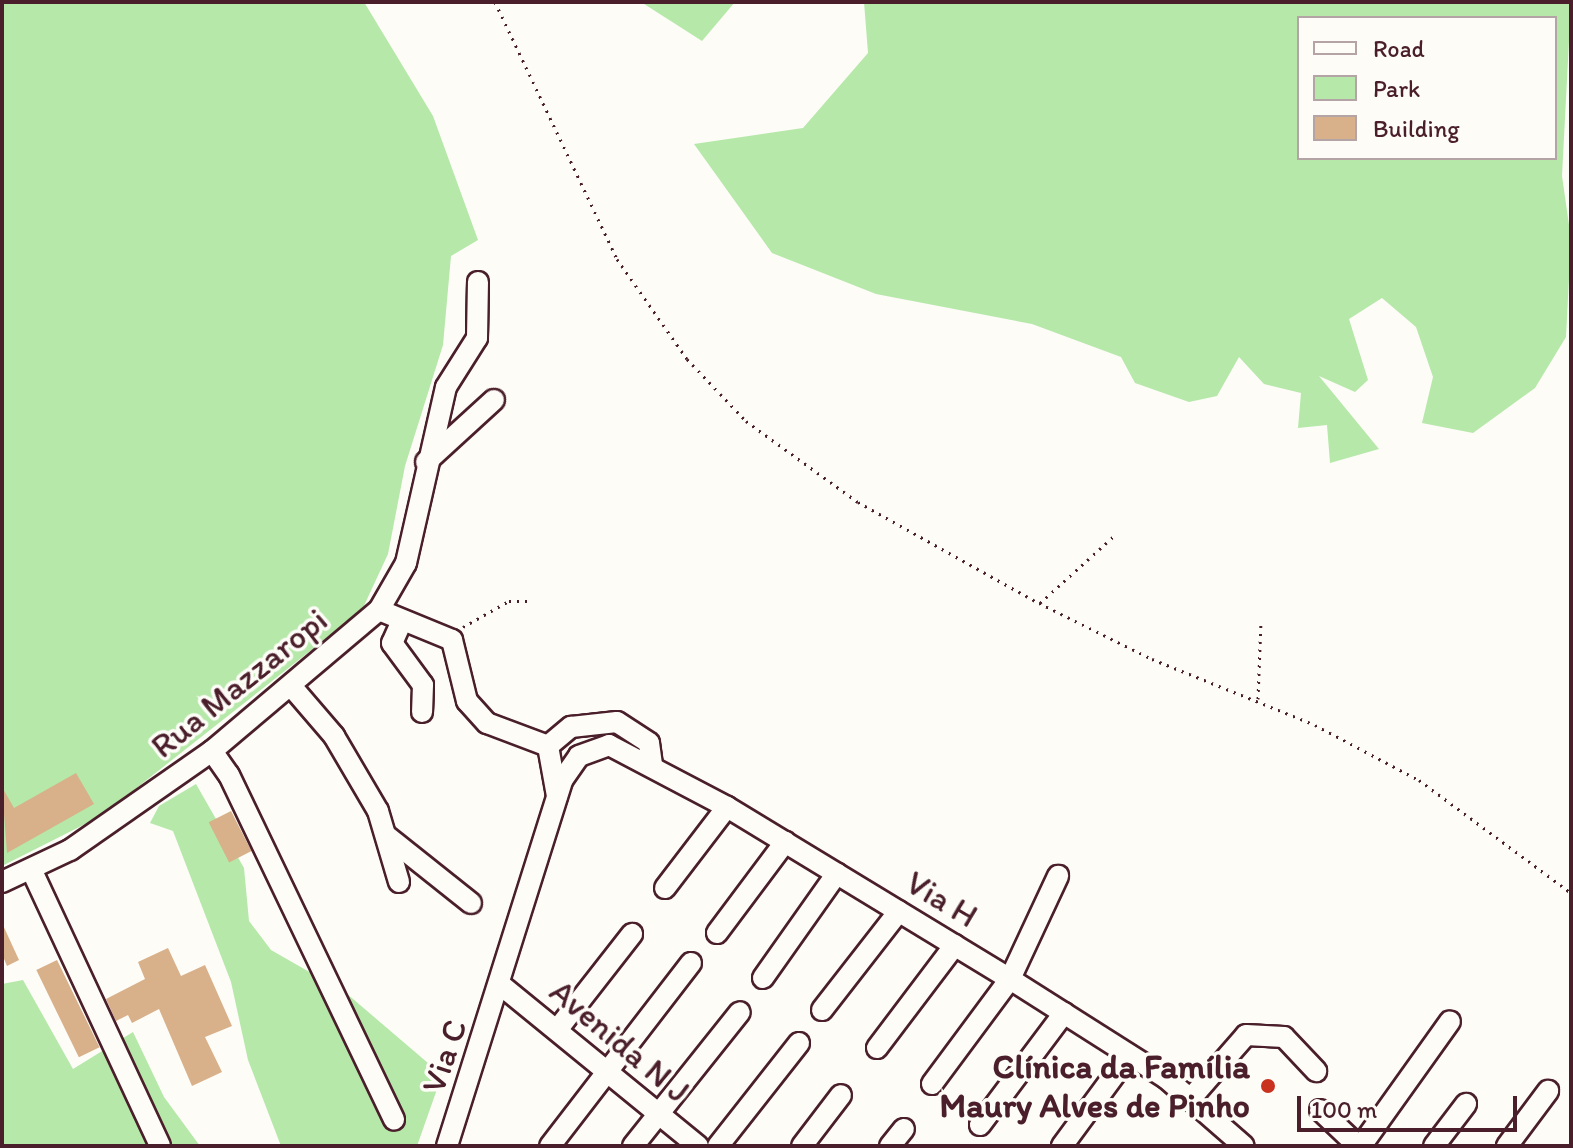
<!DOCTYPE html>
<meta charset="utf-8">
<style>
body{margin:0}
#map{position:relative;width:1573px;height:1148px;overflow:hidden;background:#fdfcf7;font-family:Itim,sans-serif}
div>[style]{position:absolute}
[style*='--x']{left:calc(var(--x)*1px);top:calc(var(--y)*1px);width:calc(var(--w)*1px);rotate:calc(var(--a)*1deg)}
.green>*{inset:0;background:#b5e8a9}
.building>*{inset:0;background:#d8b089;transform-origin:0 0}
.path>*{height:3px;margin-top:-1.5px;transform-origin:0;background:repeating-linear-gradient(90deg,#4a1f2b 0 2px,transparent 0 8px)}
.roads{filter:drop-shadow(2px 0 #4a1f2b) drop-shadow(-2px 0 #4a1f2b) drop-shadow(0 2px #4a1f2b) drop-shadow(0 -2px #4a1f2b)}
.minor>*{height:20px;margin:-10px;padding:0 10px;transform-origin:10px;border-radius:10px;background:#fdfcf7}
.dots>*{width:22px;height:22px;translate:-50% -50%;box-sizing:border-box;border:4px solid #fdfcf7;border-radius:50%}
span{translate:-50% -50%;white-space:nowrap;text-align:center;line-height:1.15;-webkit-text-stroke:7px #fdfcf7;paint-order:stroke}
.street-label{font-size:34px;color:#4a1f2b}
.poi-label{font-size:34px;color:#4a1f2b;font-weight:700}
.right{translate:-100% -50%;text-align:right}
.frame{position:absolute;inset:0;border:4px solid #4a1f2b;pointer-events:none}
.legend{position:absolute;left:1297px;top:16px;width:260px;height:144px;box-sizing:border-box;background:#fdfcf7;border:2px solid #b5a4a5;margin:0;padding:10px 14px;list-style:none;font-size:24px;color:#4a1f2b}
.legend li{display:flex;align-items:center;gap:16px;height:40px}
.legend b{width:40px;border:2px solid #b5a4a5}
.scale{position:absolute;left:1297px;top:1096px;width:220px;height:36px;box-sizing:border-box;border:4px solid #4a1f2b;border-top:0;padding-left:10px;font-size:24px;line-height:28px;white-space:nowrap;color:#4a1f2b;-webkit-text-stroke:6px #fdfcf7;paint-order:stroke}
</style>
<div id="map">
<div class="green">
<div style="clip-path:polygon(2px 2px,364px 2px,433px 116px,478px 240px,451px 256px,443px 345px,405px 466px,388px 554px,362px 610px,101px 816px,2px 866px)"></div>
<div style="clip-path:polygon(641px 2px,735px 2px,702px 41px)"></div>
<div style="clip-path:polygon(evenodd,864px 2px,1571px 2px,1562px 176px,1571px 239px,1566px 337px,1535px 388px,1473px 433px,1422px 423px,1433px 377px,1416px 327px,1382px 298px,1349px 319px,1368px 380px,1355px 392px,1319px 376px,1379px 449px,1330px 463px,1327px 425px,1298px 428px,1301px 393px,1264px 384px,1239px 357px,1217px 396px,1189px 402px,1135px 383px,1121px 357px,1032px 324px,876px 294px,772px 253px,694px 144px,803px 128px,868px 53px,864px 2px,1299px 18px,1555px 18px,1555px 158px,1299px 158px,1299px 18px)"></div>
<div style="clip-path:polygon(196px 784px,244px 868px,249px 921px,271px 950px,346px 993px,442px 1075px,417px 1146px,281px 1146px,248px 1060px,231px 982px,173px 831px,150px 823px,159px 806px)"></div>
<div style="clip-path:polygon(23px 980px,73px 1069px,133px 1032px,164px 1097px,200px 1146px,2px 1146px,2px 984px)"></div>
</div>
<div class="building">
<div style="clip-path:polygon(76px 773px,94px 804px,7px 853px,2px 787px,14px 808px)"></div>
<div style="left:231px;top:811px;width:45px;height:25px;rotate:63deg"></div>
<div style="clip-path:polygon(2px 923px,19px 960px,7px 966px,2px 954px)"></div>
<div style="clip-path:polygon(168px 948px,181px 976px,205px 965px,232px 1026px,205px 1037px,222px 1072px,192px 1086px,159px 1009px,132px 1023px,128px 1015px,116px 1021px,106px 999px,145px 979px,138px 962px)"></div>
<div style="left:57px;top:960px;width:97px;height:23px;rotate:64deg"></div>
</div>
<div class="path">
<div style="--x:495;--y:2;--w:284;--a:64.6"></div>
<div style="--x:617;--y:259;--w:122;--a:55"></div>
<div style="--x:687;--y:359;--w:86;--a:46.4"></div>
<div style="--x:746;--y:421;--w:138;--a:35.9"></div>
<div style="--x:858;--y:502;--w:207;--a:29.2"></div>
<div style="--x:1039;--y:603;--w:126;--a:26.4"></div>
<div style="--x:1152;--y:659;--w:176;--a:22"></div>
<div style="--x:1315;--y:725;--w:118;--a:27.9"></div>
<div style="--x:1419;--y:780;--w:189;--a:36.6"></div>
<div style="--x:1040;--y:603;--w:100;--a:-42.2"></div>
<div style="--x:463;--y:627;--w:53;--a:-29.5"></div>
<div style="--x:509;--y:601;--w:22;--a:0"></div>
<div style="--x:1258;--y:699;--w:79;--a:-87.8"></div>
</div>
<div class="roads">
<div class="minor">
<div style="--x:426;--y:462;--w:92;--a:-42.4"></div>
<div style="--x:379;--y:610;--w:79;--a:22.3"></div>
<div style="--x:452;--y:640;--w:63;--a:76.2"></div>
<div style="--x:467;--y:701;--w:30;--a:48"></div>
<div style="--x:487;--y:723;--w:65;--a:20.7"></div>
<div style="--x:548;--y:746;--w:51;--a:79.8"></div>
<div style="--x:401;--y:623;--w:22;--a:114"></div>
<div style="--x:392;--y:643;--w:52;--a:53.6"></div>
<div style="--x:423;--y:685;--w:27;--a:92"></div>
<div style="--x:292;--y:687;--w:65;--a:49.4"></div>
<div style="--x:334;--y:736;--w:87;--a:59.6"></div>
<div style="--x:378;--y:811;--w:74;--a:73.5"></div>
<div style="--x:548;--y:746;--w:30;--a:-40"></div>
<div style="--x:571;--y:727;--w:46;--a:-6.2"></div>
<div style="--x:617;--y:722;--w:38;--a:33"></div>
<div style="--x:649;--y:743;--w:22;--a:82"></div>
<div style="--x:212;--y:751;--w:29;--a:55"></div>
<div style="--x:229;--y:775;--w:382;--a:64.4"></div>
<div style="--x:388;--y:837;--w:106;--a:38.5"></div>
<div style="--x:32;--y:871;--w:303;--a:65"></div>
<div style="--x:2;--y:882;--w:75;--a:-25.2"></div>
<div style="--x:70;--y:850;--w:173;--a:-34.9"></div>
<div style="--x:212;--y:751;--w:219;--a:-40.2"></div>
<div style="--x:379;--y:610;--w:54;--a:-60.1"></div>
<div style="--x:406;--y:563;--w:180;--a:-77.2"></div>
<div style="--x:446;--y:387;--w:58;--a:-57.7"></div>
<div style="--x:477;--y:338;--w:56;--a:-89"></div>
<div style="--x:665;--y:888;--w:102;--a:-52.6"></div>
<div style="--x:717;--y:933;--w:114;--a:-53.2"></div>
<div style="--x:763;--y:978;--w:128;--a:-54.8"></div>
<div style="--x:502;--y:986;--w:253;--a:39.2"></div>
<div style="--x:822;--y:1010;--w:125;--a:-52.1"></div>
<div style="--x:557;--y:1030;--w:122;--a:-52"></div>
<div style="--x:877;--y:1048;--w:129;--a:-52.9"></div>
<div style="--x:932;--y:1084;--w:131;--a:-53.4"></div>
<div style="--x:1010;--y:979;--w:114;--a:-65"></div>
<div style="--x:1192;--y:1097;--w:82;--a:-48.9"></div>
<div style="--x:1246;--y:1035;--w:38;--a:3"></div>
<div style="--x:1284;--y:1037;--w:47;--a:46.7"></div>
<div style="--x:1320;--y:1110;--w:52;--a:43.5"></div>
<div style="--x:980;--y:1125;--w:140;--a:-53.1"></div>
<div style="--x:447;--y:1146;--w:385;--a:-72.5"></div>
<div style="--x:563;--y:779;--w:28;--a:-55"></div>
<div style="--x:579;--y:756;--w:32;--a:-20"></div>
<div style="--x:609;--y:745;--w:133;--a:27.7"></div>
<div style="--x:727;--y:807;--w:331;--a:31.3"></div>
<div style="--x:1010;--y:979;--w:185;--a:32.4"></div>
<div style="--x:1166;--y:1078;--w:103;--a:41.1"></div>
<div style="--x:550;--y:1146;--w:231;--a:-52.4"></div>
<div style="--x:633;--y:1146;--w:171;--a:-51.4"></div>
<div style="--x:718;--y:1146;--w:131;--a:-51.8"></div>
<div style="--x:802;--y:1146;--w:64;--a:-52.6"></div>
<div style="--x:890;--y:1146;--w:22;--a:-51"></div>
<div style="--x:1062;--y:1146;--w:113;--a:-53.6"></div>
<div style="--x:1361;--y:1146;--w:153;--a:-54.5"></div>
<div style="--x:1434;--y:1146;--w:53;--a:-52.7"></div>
<div style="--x:1507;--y:1146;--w:69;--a:-53.3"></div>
</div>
</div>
<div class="dots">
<div style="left:1268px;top:1086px;background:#c8321e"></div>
</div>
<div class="street-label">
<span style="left:239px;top:683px;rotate:-39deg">Rua Mazzaropi</span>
<span style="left:942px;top:899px;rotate:31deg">Via H</span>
<span style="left:620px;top:1041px;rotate:40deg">Avenida N J</span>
<span style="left:444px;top:1056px;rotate:-71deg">Via C</span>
</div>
<div class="poi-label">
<span class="right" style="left:1250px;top:1086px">Clínica da Família<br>Maury Alves de Pinho</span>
</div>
<div class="frame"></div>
<ul class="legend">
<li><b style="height:10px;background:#fdfcf7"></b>Road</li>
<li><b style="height:22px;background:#b5e8a9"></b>Park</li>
<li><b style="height:22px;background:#d8b089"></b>Building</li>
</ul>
<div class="scale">100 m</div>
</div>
